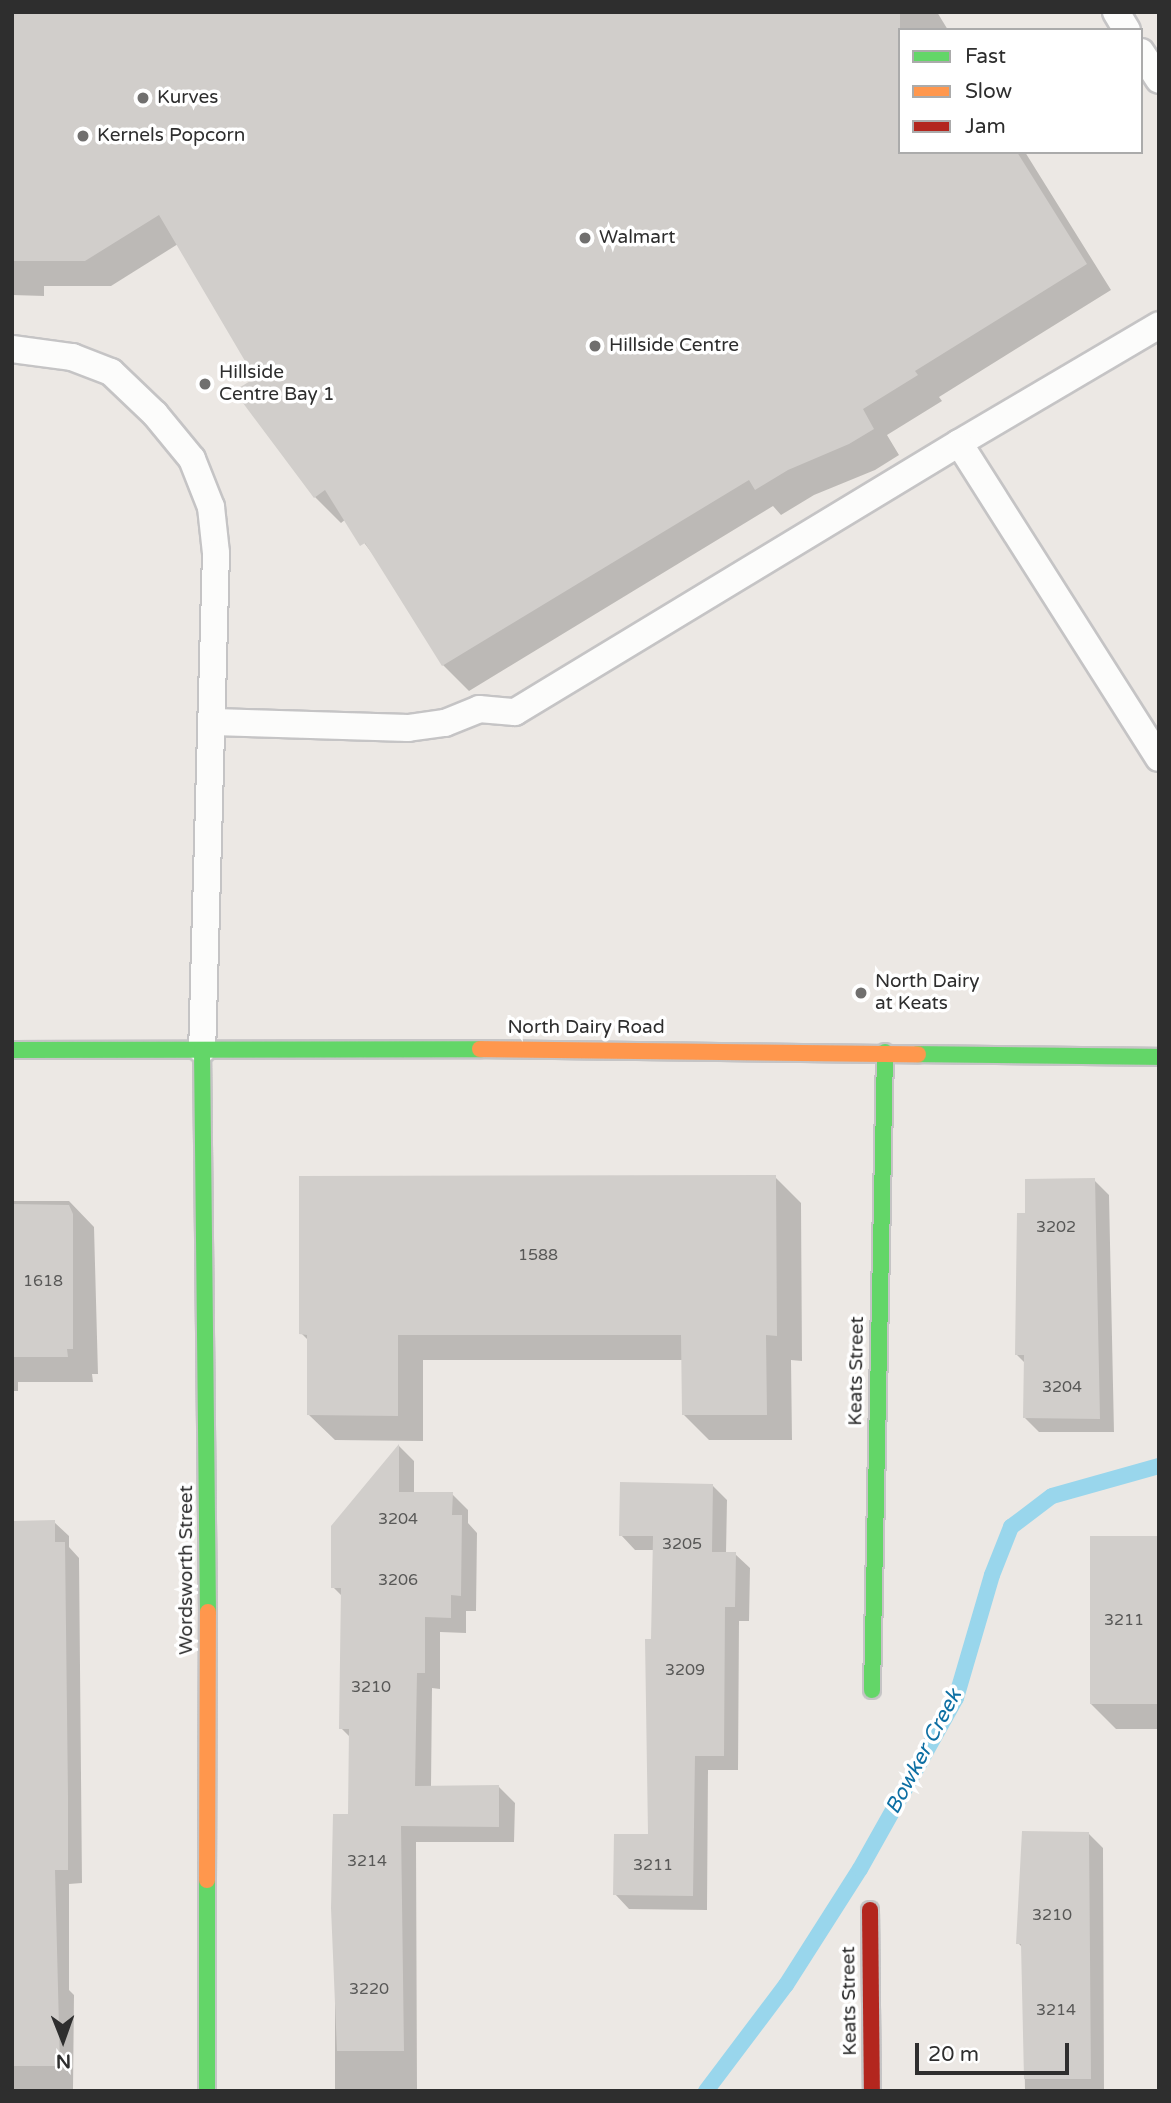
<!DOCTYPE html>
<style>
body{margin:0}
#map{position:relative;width:1171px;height:2103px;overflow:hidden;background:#ece8e4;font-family:"Varela Round",sans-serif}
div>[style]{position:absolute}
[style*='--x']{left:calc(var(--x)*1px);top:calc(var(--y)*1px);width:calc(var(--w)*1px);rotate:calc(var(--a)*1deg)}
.shadow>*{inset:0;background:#0003}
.stream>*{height:16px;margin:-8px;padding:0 8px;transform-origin:8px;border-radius:8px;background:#99d6ec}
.building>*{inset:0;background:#d1cecb;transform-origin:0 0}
.roads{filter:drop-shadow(2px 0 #c5c4c5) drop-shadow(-2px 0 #c5c4c5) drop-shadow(0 2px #c5c4c5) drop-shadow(0 -2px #c5c4c5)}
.lane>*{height:26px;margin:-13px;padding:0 13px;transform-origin:13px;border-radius:13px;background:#fcfcfb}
.fast>*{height:16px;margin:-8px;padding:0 8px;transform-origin:8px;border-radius:8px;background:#63d668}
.slow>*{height:16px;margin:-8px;padding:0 8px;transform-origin:8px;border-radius:8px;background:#ff974d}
.jam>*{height:16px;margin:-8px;padding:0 8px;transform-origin:8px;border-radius:8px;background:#b3261e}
.dots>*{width:19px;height:19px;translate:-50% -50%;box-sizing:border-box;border:4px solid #fff;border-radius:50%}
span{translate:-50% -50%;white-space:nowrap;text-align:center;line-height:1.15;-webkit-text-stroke:7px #fff;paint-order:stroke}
.number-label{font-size:16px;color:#585857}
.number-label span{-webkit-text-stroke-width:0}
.poi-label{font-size:19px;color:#2e2e2e}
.left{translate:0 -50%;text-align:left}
.street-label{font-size:19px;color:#2e2e2e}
.water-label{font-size:21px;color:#0d6fa3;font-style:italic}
.frame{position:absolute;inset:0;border:14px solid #2e2e2e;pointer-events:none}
.legend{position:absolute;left:898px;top:28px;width:245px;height:126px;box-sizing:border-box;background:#fff;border:2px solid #ababab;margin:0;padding:9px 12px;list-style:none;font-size:21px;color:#2e2e2e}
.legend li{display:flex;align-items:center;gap:14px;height:35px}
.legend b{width:35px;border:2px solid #ababab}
.north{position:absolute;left:28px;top:2005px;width:70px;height:70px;-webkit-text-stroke:5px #fff;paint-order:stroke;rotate:179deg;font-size:19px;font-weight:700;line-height:28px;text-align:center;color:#2e2e2e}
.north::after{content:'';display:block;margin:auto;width:24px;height:32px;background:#2e2e2e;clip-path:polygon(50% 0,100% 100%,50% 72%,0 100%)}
.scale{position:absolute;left:915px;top:2043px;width:154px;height:32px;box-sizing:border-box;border:4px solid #2e2e2e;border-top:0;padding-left:9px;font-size:21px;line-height:24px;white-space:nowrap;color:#2e2e2e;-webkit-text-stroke:5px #fff;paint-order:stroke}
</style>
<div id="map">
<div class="shadow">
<div style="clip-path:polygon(12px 12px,937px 12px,948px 30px,900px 30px,900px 152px,1025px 152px,1111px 290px,939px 397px,942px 401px,887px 435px,899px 455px,875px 470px,814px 495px,781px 515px,773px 506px,469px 691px,443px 665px,378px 561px,346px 519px,341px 523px,315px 497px,258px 379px,178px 244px,111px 286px,44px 286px,44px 296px,12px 295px)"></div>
<div style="clip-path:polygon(775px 1177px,801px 1203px,802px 1361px,791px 1360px,792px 1440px,709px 1440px,683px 1414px,683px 1360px,423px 1360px,423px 1441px,335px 1440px,309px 1415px,309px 1341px,301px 1333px)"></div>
<div style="clip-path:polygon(1094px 1180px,1109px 1195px,1114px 1432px,1039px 1432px,1025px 1418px,1025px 1363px,1017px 1355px,1026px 1215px)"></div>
<div style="clip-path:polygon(12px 1201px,69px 1201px,94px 1227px,98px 1374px,92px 1374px,93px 1382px,18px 1382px,18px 1391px,12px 1391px)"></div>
<div style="clip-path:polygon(399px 1446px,414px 1461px,414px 1494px,452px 1494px,468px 1510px,468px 1523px,477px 1533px,476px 1611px,466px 1611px,466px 1633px,440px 1632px,440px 1689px,432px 1688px,431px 1788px,499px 1787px,515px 1803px,514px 1842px,416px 1842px,417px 2091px,335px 2091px,335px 1816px,350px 1816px,351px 1738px,341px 1728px,343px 1597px,333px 1587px)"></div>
<div style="clip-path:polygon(713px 1486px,727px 1500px,726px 1554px,735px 1554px,750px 1568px,749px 1621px,739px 1621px,738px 1770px,708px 1770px,707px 1910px,629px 1909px,615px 1894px,649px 1836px,654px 1550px,635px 1550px,621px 1535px)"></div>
<div style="clip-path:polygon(54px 1522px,69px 1536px,69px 1547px,79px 1558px,82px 1883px,69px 1884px,69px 1990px,74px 1995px,73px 2091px,12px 2091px,12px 1523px)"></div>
<div style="clip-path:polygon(1159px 1538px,1159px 1729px,1116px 1729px,1090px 1703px)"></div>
<div style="clip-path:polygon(1089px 1834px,1103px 1848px,1104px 2091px,1025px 2091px,1023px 1948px,1018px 1943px)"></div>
</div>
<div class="stream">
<div style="--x:706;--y:2091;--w:133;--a:-53"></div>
<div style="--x:786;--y:1985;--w:138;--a:-57.5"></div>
<div style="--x:860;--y:1869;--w:196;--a:-60.7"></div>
<div style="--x:956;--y:1698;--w:128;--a:-73.7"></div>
<div style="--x:992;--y:1575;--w:52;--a:-68.4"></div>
<div style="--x:1011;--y:1527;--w:51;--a:-37.1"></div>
<div style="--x:1052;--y:1496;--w:111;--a:-15.7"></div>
</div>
<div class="building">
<div style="clip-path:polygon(12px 12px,900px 12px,900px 152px,1017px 152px,1087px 264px,915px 371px,918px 375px,863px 409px,874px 429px,849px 444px,788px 470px,755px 490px,749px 480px,442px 666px,365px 543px,360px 546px,325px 490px,314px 498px,234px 391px,255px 378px,159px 215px,85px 261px,12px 261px)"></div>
<div style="clip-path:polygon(776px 1175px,777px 1336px,766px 1335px,767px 1415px,682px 1415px,681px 1335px,398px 1335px,398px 1416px,307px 1415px,307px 1335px,299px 1334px,299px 1176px)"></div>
<div style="clip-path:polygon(1095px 1178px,1100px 1419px,1023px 1418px,1024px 1355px,1015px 1355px,1017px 1213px,1025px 1213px,1025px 1179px)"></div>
<div style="clip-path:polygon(12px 1204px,69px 1205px,73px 1214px,73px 1349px,67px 1349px,68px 1357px,12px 1357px)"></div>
<div style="clip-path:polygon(399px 1444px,399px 1492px,453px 1492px,452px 1515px,462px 1515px,461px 1596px,451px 1595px,451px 1618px,425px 1617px,425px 1673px,417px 1673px,415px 1786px,499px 1785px,499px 1827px,401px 1826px,404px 2051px,337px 2051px,331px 1908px,333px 1814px,348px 1814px,349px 1729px,339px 1729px,341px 1588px,331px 1588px,331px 1526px)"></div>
<div style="clip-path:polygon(620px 1482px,713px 1484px,712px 1552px,736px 1552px,735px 1607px,725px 1607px,724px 1756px,695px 1756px,693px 1896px,613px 1895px,614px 1834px,648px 1834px,645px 1639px,651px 1639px,653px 1536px,619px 1536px)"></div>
<div style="clip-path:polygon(55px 1520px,55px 1542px,65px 1542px,68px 1797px,68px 1870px,55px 1870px,60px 2066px,12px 2066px,12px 1521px)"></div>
<div style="left:1090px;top:1536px;width:69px;height:168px"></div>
<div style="clip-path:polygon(1022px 1831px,1089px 1832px,1091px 2079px,1024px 2079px,1021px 1944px,1016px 1944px)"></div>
</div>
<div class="roads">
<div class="lane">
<div style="--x:1116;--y:12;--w:21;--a:59"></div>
<div style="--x:1141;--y:52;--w:33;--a:57"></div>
<div style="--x:12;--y:349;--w:61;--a:7.6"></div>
<div style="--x:72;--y:357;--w:42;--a:21"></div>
<div style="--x:111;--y:372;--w:61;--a:43.7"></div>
<div style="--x:155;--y:414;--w:58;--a:50.6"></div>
<div style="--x:192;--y:459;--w:52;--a:68.4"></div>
<div style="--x:211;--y:507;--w:46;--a:83.8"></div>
<div style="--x:216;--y:553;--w:497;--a:91.6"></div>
<div style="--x:959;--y:443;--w:232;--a:-30.5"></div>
<div style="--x:214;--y:722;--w:194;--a:1.8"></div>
<div style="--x:408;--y:728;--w:37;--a:-8"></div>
<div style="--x:445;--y:723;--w:37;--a:-22"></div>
<div style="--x:479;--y:709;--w:36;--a:5"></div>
<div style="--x:515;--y:712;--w:519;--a:-31.21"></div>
<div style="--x:959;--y:443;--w:373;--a:57.6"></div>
</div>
<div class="fast">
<div style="--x:12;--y:1050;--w:468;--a:-0.1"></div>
<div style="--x:202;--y:1050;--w:562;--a:89.39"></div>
<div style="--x:918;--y:1054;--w:241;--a:0.7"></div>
<div style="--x:872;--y:1690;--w:638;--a:-88.83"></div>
<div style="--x:207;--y:2091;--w:211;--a:-90"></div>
</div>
<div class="slow">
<div style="--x:480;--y:1049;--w:438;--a:0.7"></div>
<div style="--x:207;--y:1880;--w:268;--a:-89.8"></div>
</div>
<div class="jam">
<div style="--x:870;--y:1910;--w:181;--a:89.4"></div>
</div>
</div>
<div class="dots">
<div style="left:143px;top:98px;background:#706f6e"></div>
<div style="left:83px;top:136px;background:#706f6e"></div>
<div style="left:585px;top:238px;background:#706f6e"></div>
<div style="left:595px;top:346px;background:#706f6e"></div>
<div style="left:205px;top:384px;background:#706f6e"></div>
<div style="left:861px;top:993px;background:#706f6e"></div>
</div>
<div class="number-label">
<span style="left:1056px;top:1227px">3202</span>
<span style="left:538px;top:1255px">1588</span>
<span style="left:43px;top:1281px">1618</span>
<span style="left:1062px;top:1387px">3204</span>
<span style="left:398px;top:1519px">3204</span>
<span style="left:682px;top:1544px">3205</span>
<span style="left:398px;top:1580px">3206</span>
<span style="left:1124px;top:1620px">3211</span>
<span style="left:685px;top:1670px">3209</span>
<span style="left:371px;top:1687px">3210</span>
<span style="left:367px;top:1861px">3214</span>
<span style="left:653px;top:1865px">3211</span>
<span style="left:1052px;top:1915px">3210</span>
<span style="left:369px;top:1989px">3220</span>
<span style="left:1056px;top:2010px">3214</span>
</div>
<div class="poi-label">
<span class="left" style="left:157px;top:98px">Kurves</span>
<span class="left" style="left:97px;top:136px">Kernels Popcorn</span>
<span class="left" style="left:599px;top:238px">Walmart</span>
<span class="left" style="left:609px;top:346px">Hillside Centre</span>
<span class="left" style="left:219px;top:384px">Hillside<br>Centre Bay 1</span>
<span class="left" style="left:875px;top:993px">North Dairy<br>at Keats</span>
</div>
<div class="street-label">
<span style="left:586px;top:1028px">North Dairy Road</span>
<span style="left:857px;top:1371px;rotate:-89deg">Keats Street</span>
<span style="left:187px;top:1570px;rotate:-90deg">Wordsworth Street</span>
<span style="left:850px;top:2001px;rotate:-91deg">Keats Street</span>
</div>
<div class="water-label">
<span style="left:924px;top:1752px;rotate:-62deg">Bowker Creek</span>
</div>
<div class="frame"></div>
<ul class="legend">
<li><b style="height:9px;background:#63d668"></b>Fast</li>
<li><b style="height:9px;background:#ff974d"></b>Slow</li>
<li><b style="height:9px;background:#b3261e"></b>Jam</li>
</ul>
<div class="north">N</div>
<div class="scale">20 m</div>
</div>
